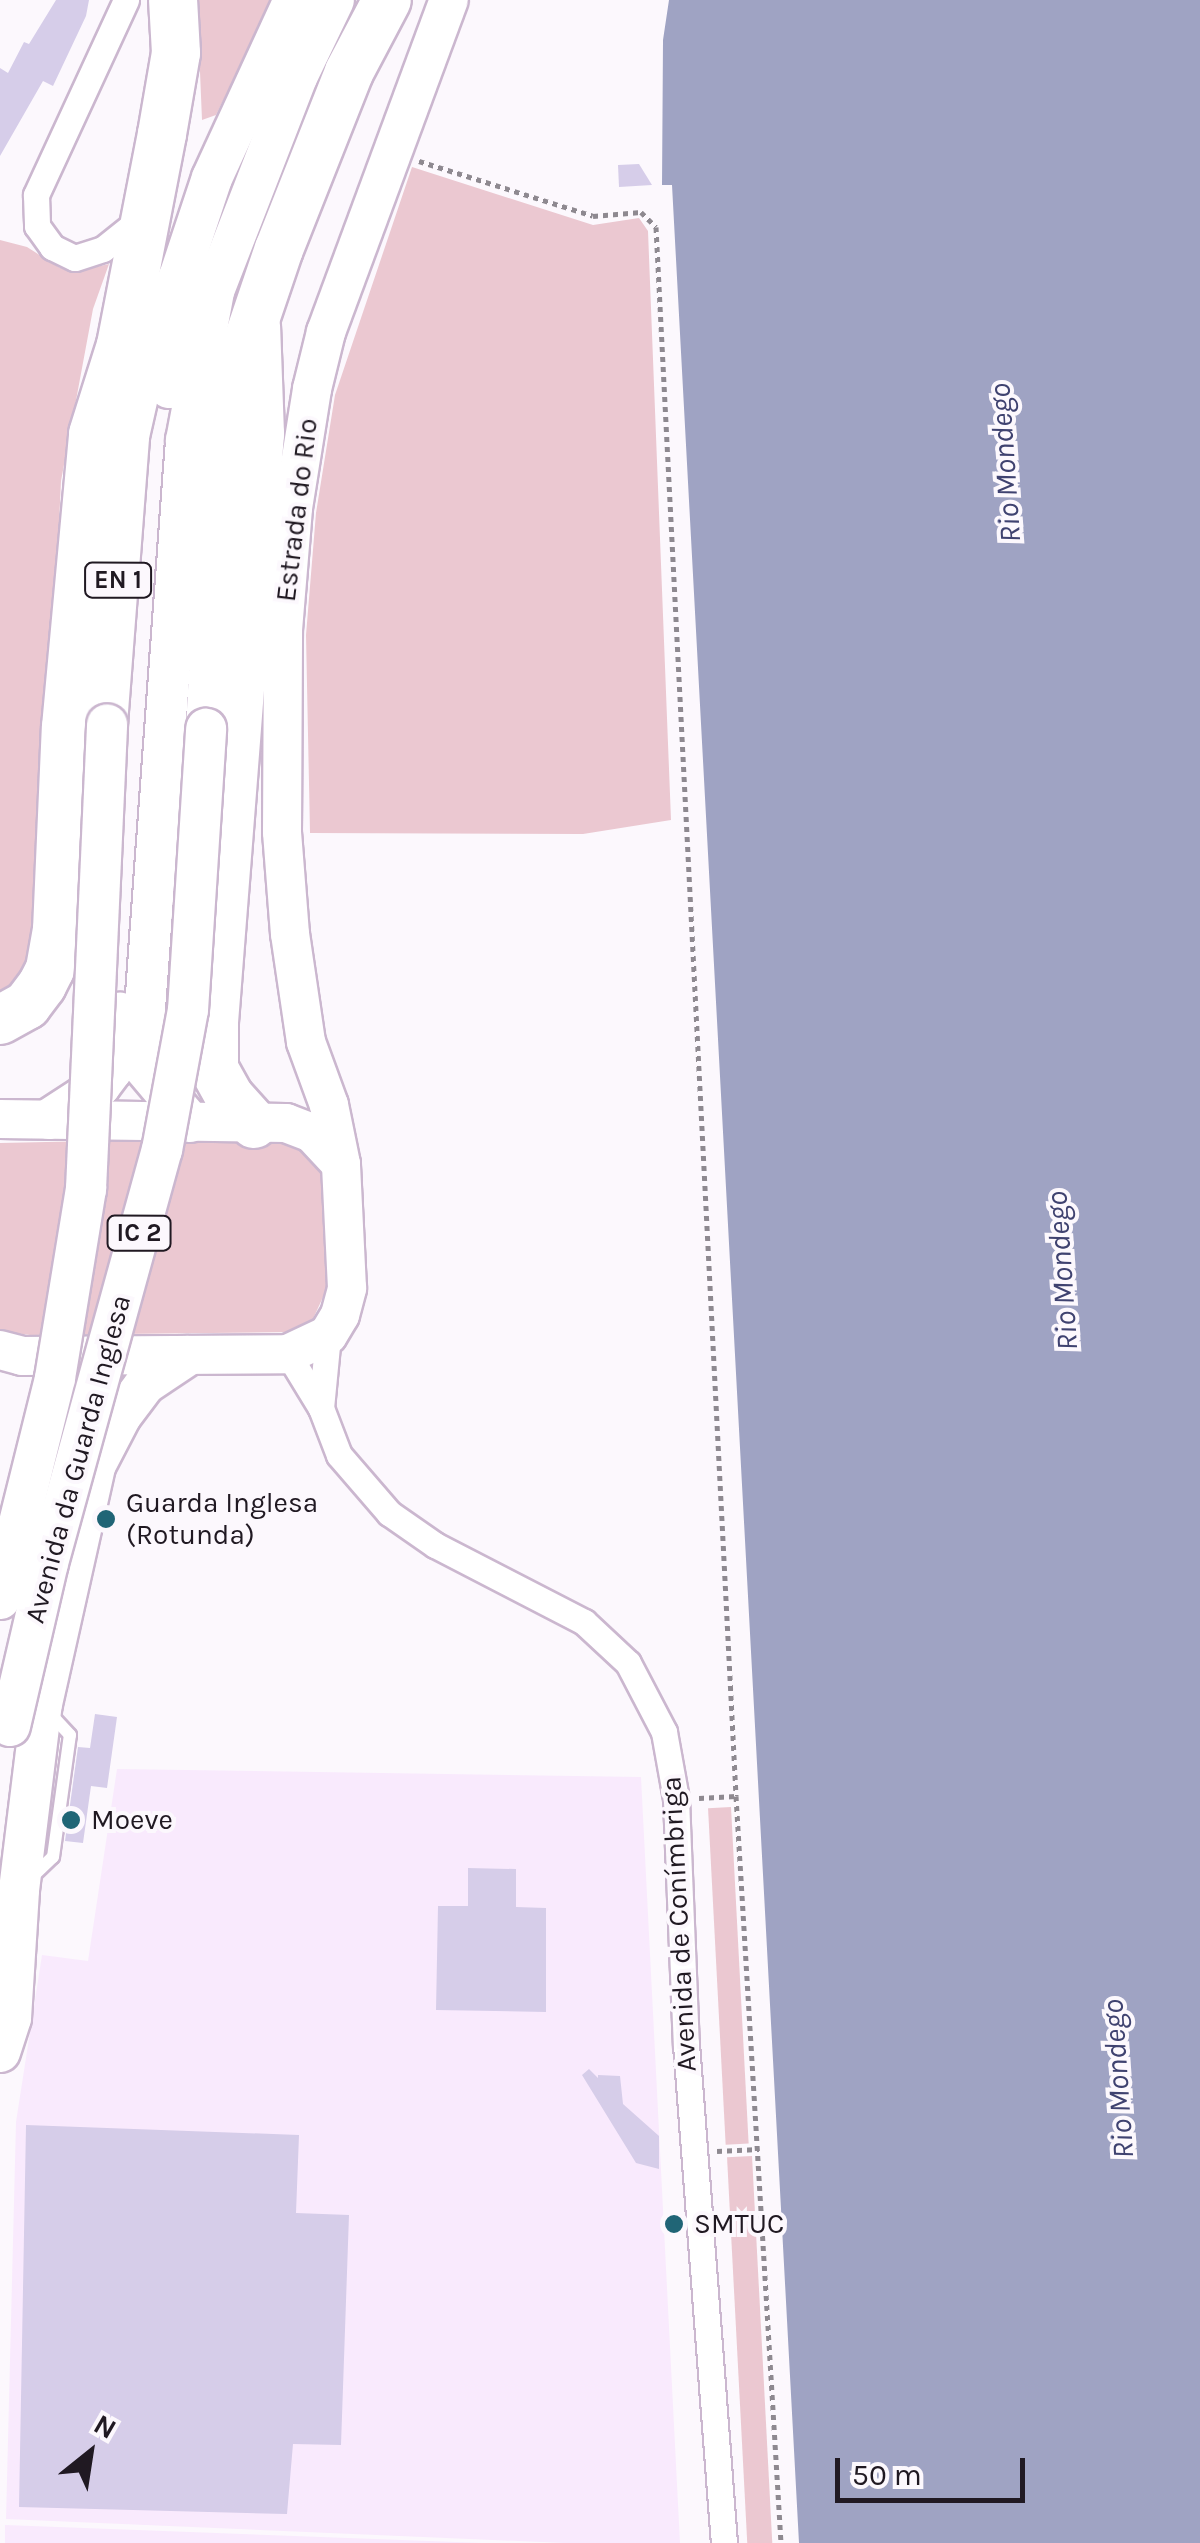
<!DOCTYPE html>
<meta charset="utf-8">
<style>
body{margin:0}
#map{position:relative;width:1200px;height:2543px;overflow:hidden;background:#fcf8fd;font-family:Karla,sans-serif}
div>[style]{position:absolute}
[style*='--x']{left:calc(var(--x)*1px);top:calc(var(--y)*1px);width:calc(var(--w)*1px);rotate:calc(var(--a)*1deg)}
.built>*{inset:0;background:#f9eafd}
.green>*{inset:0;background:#ebc8d1;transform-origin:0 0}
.water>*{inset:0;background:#9fa3c3}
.building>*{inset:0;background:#d6cde9}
.path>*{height:5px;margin-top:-2.5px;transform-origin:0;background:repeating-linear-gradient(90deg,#8e8990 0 5px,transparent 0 10px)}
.roads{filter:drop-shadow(2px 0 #cbb7cf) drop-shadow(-2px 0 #cbb7cf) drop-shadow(0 2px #cbb7cf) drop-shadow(0 -2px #cbb7cf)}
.lane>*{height:12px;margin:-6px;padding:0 6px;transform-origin:6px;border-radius:6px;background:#fff}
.street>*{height:25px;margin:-12.5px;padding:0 12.5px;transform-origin:12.5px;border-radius:12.5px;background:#fff}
.secondary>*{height:38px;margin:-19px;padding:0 19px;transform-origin:19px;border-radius:19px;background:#fff}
.primary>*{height:40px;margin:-20px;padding:0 20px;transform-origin:20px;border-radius:20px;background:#fff}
.highway>*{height:48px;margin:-24px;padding:0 24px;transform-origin:24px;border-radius:24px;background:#fff}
.bridges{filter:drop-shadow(2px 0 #cbb7cf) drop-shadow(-2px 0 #cbb7cf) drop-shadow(0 2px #cbb7cf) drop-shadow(0 -2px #cbb7cf)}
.primary-bridge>*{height:40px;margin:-20px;padding:0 20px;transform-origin:20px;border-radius:20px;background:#fff}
.dots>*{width:28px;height:28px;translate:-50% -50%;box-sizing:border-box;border:5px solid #fcf8fd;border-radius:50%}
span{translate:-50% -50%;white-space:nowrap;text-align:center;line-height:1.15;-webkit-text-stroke:8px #fcf8fd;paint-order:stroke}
.shield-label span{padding:2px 8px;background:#fcf8fd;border:2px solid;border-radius:8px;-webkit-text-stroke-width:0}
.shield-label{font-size:25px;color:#201922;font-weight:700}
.street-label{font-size:28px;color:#201922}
.poi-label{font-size:28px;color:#201922}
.left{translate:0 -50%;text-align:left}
.water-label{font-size:30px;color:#3f4270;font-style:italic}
.north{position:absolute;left:40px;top:2403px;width:100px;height:100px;-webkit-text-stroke:8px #fcf8fd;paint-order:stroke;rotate:30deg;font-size:28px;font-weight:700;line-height:40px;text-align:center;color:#201922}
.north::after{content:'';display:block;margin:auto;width:35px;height:45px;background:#201922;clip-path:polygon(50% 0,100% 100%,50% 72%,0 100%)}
.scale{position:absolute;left:835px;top:2458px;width:190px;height:45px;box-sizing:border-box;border:5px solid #201922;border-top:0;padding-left:12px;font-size:30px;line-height:35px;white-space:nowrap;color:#201922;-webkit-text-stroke:8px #fcf8fd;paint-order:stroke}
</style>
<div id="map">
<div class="built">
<div style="clip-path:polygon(117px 1769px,641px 1777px,680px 2543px,564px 2543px,6px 2519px,16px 2122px,42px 1955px,88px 1961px)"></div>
<div style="clip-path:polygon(5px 2525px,482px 2543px,5px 2543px)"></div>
</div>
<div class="green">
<div style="clip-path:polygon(197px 0,273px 0,216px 115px,202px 120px)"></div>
<div style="clip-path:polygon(412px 167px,593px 225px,639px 218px,648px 231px,671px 820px,583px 834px,310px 833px,306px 635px,316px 513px,335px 395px)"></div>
<div style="clip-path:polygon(0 240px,27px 247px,60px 268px,83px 270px,109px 264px,93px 309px,61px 481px,40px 934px,29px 975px,0 1001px)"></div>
<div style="clip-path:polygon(274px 1137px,298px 1142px,319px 1159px,330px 1181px,329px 1284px,312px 1321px,293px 1332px,30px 1335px,0 1331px,0 1143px)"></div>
<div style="left:731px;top:1807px;width:337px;height:23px;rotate:87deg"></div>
<div style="left:752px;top:2156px;width:388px;height:25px;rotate:87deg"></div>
</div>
<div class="water">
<div style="clip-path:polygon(669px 0,1200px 0,1200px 2543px,799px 2543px,672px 185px,662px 185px,663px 40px)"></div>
</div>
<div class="building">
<div style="clip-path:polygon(56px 0,89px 0,86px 16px,53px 86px,43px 81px,0 156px,0 68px,8px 73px,24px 42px,29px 44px)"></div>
<div style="clip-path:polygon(639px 164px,652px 185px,619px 187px,618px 165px)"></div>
<div style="clip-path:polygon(95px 1714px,117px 1717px,107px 1788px,91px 1786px,83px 1843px,65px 1841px,78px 1747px,90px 1748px)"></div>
<div style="clip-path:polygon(468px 1868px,516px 1869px,516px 1907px,546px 1908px,546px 2012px,436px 2010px,438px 1906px,468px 1906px)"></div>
<div style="clip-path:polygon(589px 2069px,598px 2078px,598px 2075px,620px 2076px,623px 2104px,659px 2136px,659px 2169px,636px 2163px,582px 2075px)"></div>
<div style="clip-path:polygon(26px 2125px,299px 2135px,296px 2213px,349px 2215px,341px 2445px,293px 2444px,287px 2514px,19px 2507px)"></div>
</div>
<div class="path">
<div style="--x:419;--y:161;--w:182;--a:17.5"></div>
<div style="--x:593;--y:216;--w:48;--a:-4.8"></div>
<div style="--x:641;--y:212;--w:21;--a:45"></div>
<div style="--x:656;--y:227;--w:1571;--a:87.08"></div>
<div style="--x:736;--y:1796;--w:748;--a:86.55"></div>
<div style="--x:699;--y:1798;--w:37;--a:-3"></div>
<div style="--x:717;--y:2151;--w:42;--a:-2.7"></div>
</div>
<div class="roads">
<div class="lane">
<div style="--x:32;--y:1877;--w:29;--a:-44"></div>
<div style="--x:53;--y:1857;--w:123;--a:-82.1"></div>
<div style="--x:70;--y:1735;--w:33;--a:-133"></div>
</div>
<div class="street">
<div style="--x:126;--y:0;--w:215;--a:114.8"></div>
<div style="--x:36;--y:195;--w:31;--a:88"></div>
<div style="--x:37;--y:226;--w:26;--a:54"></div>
<div style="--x:52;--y:247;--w:25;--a:26"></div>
<div style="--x:75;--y:258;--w:29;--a:-18"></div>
<div style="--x:103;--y:249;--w:50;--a:-38.5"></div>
<div style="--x:288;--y:1354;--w:63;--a:58.6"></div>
<div style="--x:321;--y:1408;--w:50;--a:69"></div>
<div style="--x:339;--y:1455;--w:77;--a:49.2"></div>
<div style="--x:389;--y:1513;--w:56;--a:34.8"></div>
<div style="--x:435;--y:1545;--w:168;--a:27.3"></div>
<div style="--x:584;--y:1622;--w:60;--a:43"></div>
<div style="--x:628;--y:1663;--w:78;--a:62.4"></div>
<div style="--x:664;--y:1732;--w:68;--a:79.8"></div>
<div style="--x:676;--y:1799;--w:245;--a:87.7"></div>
<div style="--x:686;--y:2044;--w:500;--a:85.65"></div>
<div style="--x:321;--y:1408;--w:73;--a:-84.5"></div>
</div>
<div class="secondary">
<div style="--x:0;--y:1119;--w:286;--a:0.8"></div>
<div style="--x:286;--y:1123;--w:28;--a:21"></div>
<div style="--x:312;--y:1133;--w:42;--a:46.9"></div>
<div style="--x:0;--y:1350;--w:23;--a:15"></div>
<div style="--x:22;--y:1356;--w:266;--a:-0.4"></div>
<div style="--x:288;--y:1354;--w:44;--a:-25.4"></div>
<div style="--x:328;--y:1335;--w:23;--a:-59"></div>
<div style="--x:340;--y:1315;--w:28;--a:-75"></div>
<div style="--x:347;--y:1288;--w:124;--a:-92.8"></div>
<div style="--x:341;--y:1164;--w:60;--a:-101.5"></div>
<div style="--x:329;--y:1105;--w:67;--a:-110.1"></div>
<div style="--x:306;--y:1042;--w:109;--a:-98.4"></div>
<div style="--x:290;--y:934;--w:102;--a:-94.5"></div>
<div style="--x:282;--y:832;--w:202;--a:-89.7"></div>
<div style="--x:283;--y:630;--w:122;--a:-85.3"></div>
<div style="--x:293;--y:508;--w:121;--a:-80.9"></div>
<div style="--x:312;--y:389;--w:59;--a:-76.2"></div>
<div style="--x:326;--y:332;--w:354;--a:-69.7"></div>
</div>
<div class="primary">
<div style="--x:169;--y:388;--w:49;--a:-80.5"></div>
<div style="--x:177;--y:340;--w:63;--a:-88.2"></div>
<div style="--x:107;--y:724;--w:289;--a:-85.6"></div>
<div style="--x:129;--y:436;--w:104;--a:-77.2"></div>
<div style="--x:152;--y:335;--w:64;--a:-65"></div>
<div style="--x:179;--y:277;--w:104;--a:-71.6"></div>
<div style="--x:212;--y:178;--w:196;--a:-65.3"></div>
<div style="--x:206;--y:729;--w:344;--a:-87"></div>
<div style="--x:49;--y:1119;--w:61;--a:-32.9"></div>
<div style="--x:100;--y:1086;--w:20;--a:-53"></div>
<div style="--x:112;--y:1070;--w:58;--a:-82"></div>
<div style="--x:190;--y:1122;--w:76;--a:-130.2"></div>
<div style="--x:141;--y:1064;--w:625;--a:-85.87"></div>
<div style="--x:186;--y:441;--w:153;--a:-79.4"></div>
<div style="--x:214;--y:291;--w:230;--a:-68.8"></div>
<div style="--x:297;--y:77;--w:85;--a:-64.3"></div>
<div style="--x:0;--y:2052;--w:36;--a:-72"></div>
<div style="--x:11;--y:2018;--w:128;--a:-86.4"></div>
<div style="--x:19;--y:1890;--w:187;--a:-83"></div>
<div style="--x:42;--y:1704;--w:244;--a:-77.4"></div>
<div style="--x:95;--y:1466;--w:56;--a:-62.5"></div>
<div style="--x:121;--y:1416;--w:40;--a:-53"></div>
<div style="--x:145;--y:1384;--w:50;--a:-33.7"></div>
</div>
<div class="highway">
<div style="--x:223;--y:414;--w:174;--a:-71.3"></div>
<div style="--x:279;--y:249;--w:190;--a:-68.4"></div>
<div style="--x:349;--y:72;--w:81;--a:-62.2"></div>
<div style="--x:0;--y:1020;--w:31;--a:-29"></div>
<div style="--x:27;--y:1005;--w:25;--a:-53"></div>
<div style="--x:42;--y:985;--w:18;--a:-63"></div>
<div style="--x:50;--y:969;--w:40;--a:-80"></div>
<div style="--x:57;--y:930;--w:203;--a:-87.5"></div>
<div style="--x:66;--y:727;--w:294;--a:-84.7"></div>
<div style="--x:93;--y:434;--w:93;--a:-72.5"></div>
<div style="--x:121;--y:345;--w:215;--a:-79"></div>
<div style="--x:162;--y:134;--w:82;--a:-80.2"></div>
<div style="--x:176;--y:53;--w:53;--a:-93.2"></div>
<div style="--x:254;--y:1124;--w:38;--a:-132"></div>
<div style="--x:229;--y:1096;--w:31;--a:-119"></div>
<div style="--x:214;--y:1069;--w:47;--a:-90"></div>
<div style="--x:214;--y:1022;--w:590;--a:-85.53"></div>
<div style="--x:260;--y:434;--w:108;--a:-92.1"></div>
</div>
</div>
<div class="bridges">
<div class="primary-bridge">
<div style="--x:0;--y:1599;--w:228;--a:-76"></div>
<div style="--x:55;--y:1378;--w:192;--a:-80.7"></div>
<div style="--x:86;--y:1189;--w:465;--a:-87.4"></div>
<div style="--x:10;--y:1726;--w:167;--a:-76.9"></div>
<div style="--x:48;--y:1563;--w:428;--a:-74.6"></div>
<div style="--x:162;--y:1150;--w:142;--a:-79.5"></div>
<div style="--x:188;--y:1010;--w:282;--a:-86.3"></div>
</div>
</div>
<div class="dots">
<div style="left:106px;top:1519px;background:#206576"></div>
<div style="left:71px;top:1820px;background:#206576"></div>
<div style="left:674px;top:2224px;background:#206576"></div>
</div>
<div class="shield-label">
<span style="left:118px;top:580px">EN 1</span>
<span style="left:139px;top:1233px">IC 2</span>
</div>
<div class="street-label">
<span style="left:297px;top:510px;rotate:-83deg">Estrada do Rio</span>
<span style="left:78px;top:1459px;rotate:-75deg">Avenida da Guarda Inglesa</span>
<span style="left:679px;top:1924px;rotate:-93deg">Avenida de Conímbriga</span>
</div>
<div class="poi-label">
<span class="left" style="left:126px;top:1519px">Guarda Inglesa<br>(Rotunda)</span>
<span class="left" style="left:91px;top:1820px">Moeve</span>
<span class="left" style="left:694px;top:2224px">SMTUC</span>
</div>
<div class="water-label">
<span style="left:1005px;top:463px;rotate:-94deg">Rio Mondego</span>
<span style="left:1062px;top:1271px;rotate:-94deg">Rio Mondego</span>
<span style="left:1118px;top:2079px;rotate:-94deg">Rio Mondego</span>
</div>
<div class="north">N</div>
<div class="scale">50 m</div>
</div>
